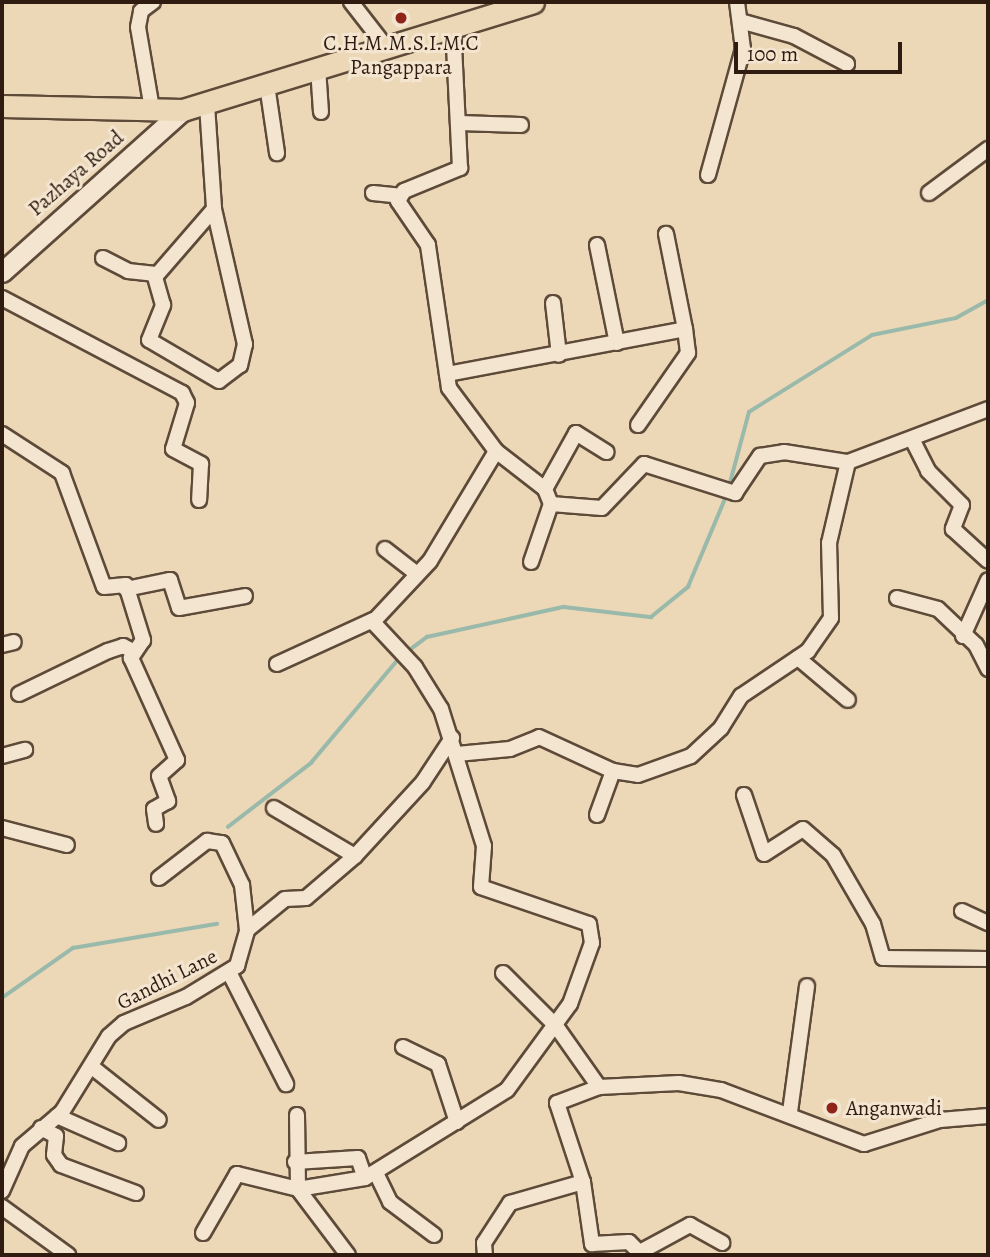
<!DOCTYPE html>
<style>
body{margin:0}
#map{position:relative;width:990px;height:1257px;overflow:hidden;background:#ecd7b7;font-family:Alegreya,serif}
div>[style]{position:absolute}
[style*='--x']{left:calc(var(--x)*1px);top:calc(var(--y)*1px);width:calc(var(--w)*1px);rotate:calc(var(--a)*1deg)}
.stream>*{height:3.5px;margin:-1.75px;padding:0 1.75px;transform-origin:1.75px;border-radius:1.75px;background:#99baaa}
.roads{filter:drop-shadow(2px 0 #5e4a39) drop-shadow(-2px 0 #5e4a39) drop-shadow(0 2px #5e4a39) drop-shadow(0 -2px #5e4a39)}
.street>*{height:14px;margin:-7px;padding:0 7px;transform-origin:7px;border-radius:7px;background:#f3e5d0}
.secondary>*{height:19px;margin:-9.5px;padding:0 9.5px;transform-origin:9.5px;border-radius:9.5px;background:#f3e5d0}
.primary>*{height:21px;margin:-10.5px;padding:0 10.5px;transform-origin:10.5px;border-radius:10.5px;background:#ecd7b7}
.dots>*{width:19px;height:19px;translate:-50% -50%;box-sizing:border-box;border:4px solid #f3e5d0;border-radius:50%}
span{translate:-50% -50%;white-space:nowrap;text-align:center;line-height:1.15;-webkit-text-stroke:6px #f3e5d0;paint-order:stroke}
.poi-label{font-size:21px;color:#2f1b0f}
.left{translate:0 -50%;text-align:left}
.street-label{font-size:21px;color:#2f1b0f}
.frame{position:absolute;inset:0;border:4px solid #2f1b0f;pointer-events:none}
.scale{position:absolute;left:734px;top:42px;width:168px;height:32px;box-sizing:border-box;border:4px solid #2f1b0f;border-top:0;padding-left:9px;font-size:21px;line-height:24px;white-space:nowrap;color:#2f1b0f;-webkit-text-stroke:5px #f3e5d0;paint-order:stroke}
</style>
<div id="map">
<div class="stream">
<div style="--x:730;--y:483;--w:73;--a:-75"></div>
<div style="--x:749;--y:412;--w:145;--a:-32"></div>
<div style="--x:872;--y:335;--w:86;--a:-11.4"></div>
<div style="--x:956;--y:318;--w:37;--a:-29"></div>
<div style="--x:411;--y:649;--w:20;--a:-37"></div>
<div style="--x:427;--y:637;--w:140;--a:-12.4"></div>
<div style="--x:564;--y:607;--w:88;--a:6.6"></div>
<div style="--x:651;--y:617;--w:48;--a:-39"></div>
<div style="--x:688;--y:587;--w:95;--a:-67.2"></div>
<div style="--x:228;--y:827;--w:105;--a:-37.6"></div>
<div style="--x:311;--y:763;--w:132;--a:-49.9"></div>
<div style="--x:2;--y:998;--w:87;--a:-35.2"></div>
<div style="--x:73;--y:948;--w:146;--a:-9.5"></div>
</div>
<div class="roads">
<div class="street">
<div style="--x:351;--y:2;--w:57;--a:52.1"></div>
<div style="--x:740;--y:21;--w:56;--a:15.5"></div>
<div style="--x:794;--y:36;--w:60;--a:27.8"></div>
<div style="--x:318;--y:68;--w:44;--a:86.1"></div>
<div style="--x:267;--y:85;--w:69;--a:81.6"></div>
<div style="--x:207;--y:105;--w:104;--a:86.1"></div>
<div style="--x:214;--y:209;--w:139;--a:77.1"></div>
<div style="--x:245;--y:344;--w:22;--a:103"></div>
<div style="--x:240;--y:365;--w:26;--a:143"></div>
<div style="--x:219;--y:381;--w:81;--a:-149.6"></div>
<div style="--x:149;--y:340;--w:38;--a:-68"></div>
<div style="--x:163;--y:305;--w:29;--a:-106"></div>
<div style="--x:155;--y:277;--w:90;--a:-49.1"></div>
<div style="--x:152;--y:109;--w:83;--a:-99.7"></div>
<div style="--x:138;--y:27;--w:16;--a:-79"></div>
<div style="--x:141;--y:11;--w:15;--a:-37"></div>
<div style="--x:459;--y:123;--w:62;--a:1.8"></div>
<div style="--x:708;--y:175;--w:131;--a:-74.5"></div>
<div style="--x:743;--y:49;--w:47;--a:-97.3"></div>
<div style="--x:373;--y:193;--w:27;--a:6"></div>
<div style="--x:929;--y:193;--w:74;--a:-36.7"></div>
<div style="--x:597;--y:245;--w:100;--a:78.5"></div>
<div style="--x:103;--y:258;--w:28;--a:27"></div>
<div style="--x:128;--y:271;--w:28;--a:6"></div>
<div style="--x:2;--y:298;--w:204;--a:27.8"></div>
<div style="--x:182;--y:393;--w:11;--a:63"></div>
<div style="--x:187;--y:403;--w:48;--a:106.9"></div>
<div style="--x:173;--y:449;--w:32;--a:28"></div>
<div style="--x:201;--y:464;--w:36;--a:93"></div>
<div style="--x:553;--y:303;--w:52;--a:83.4"></div>
<div style="--x:447;--y:374;--w:242;--a:-10.7"></div>
<div style="--x:685;--y:329;--w:97;--a:-101.3"></div>
<div style="--x:638;--y:425;--w:88;--a:-55.2"></div>
<div style="--x:688;--y:353;--w:24;--a:-97"></div>
<div style="--x:2;--y:434;--w:72;--a:33"></div>
<div style="--x:62;--y:473;--w:121;--a:69.8"></div>
<div style="--x:104;--y:587;--w:22;--a:-5"></div>
<div style="--x:126;--y:585;--w:58;--a:72.8"></div>
<div style="--x:143;--y:640;--w:22;--a:124"></div>
<div style="--x:131;--y:658;--w:112;--a:65.7"></div>
<div style="--x:177;--y:760;--w:24;--a:138"></div>
<div style="--x:159;--y:776;--w:27;--a:70"></div>
<div style="--x:168;--y:801;--w:16;--a:150"></div>
<div style="--x:154;--y:809;--w:15;--a:82"></div>
<div style="--x:912;--y:439;--w:36;--a:63"></div>
<div style="--x:928;--y:471;--w:48;--a:45"></div>
<div style="--x:962;--y:505;--w:26;--a:111"></div>
<div style="--x:953;--y:529;--w:47;--a:42.4"></div>
<div style="--x:496;--y:451;--w:62;--a:37.8"></div>
<div style="--x:551;--y:504;--w:51;--a:4.5"></div>
<div style="--x:602;--y:508;--w:61;--a:-46.3"></div>
<div style="--x:644;--y:464;--w:96;--a:17.7"></div>
<div style="--x:735;--y:493;--w:45;--a:-56"></div>
<div style="--x:760;--y:456;--w:24;--a:-9"></div>
<div style="--x:784;--y:452;--w:65;--a:8.9"></div>
<div style="--x:385;--y:549;--w:41;--a:38"></div>
<div style="--x:531;--y:562;--w:61;--a:-71"></div>
<div style="--x:551;--y:504;--w:16;--a:-112"></div>
<div style="--x:545;--y:489;--w:64;--a:-61"></div>
<div style="--x:576;--y:433;--w:36;--a:32"></div>
<div style="--x:126;--y:589;--w:45;--a:-11.6"></div>
<div style="--x:170;--y:580;--w:29;--a:72"></div>
<div style="--x:179;--y:608;--w:67;--a:-10.3"></div>
<div style="--x:897;--y:598;--w:42;--a:15"></div>
<div style="--x:938;--y:609;--w:52;--a:43.5"></div>
<div style="--x:976;--y:645;--w:27;--a:63"></div>
<div style="--x:963;--y:636;--w:61;--a:-65.9"></div>
<div style="--x:2;--y:645;--w:12;--a:-14"></div>
<div style="--x:798;--y:658;--w:65;--a:40"></div>
<div style="--x:277;--y:664;--w:106;--a:-24.6"></div>
<div style="--x:19;--y:694;--w:99;--a:-25.8"></div>
<div style="--x:108;--y:651;--w:16;--a:-18"></div>
<div style="--x:123;--y:646;--w:11;--a:27"></div>
<div style="--x:457;--y:754;--w:53;--a:-5.4"></div>
<div style="--x:510;--y:749;--w:31;--a:-22"></div>
<div style="--x:539;--y:737;--w:81;--a:24.7"></div>
<div style="--x:613;--y:771;--w:25;--a:9"></div>
<div style="--x:638;--y:775;--w:56;--a:-19.7"></div>
<div style="--x:691;--y:756;--w:41;--a:-43"></div>
<div style="--x:721;--y:728;--w:38;--a:-58"></div>
<div style="--x:741;--y:696;--w:81;--a:-33.9"></div>
<div style="--x:808;--y:651;--w:40;--a:-55.1"></div>
<div style="--x:831;--y:618;--w:75;--a:-91.5"></div>
<div style="--x:829;--y:543;--w:83;--a:-76.8"></div>
<div style="--x:848;--y:462;--w:150;--a:-20.7"></div>
<div style="--x:2;--y:756;--w:24;--a:-15"></div>
<div style="--x:744;--y:795;--w:62;--a:71.3"></div>
<div style="--x:764;--y:854;--w:46;--a:-32.7"></div>
<div style="--x:803;--y:829;--w:40;--a:41"></div>
<div style="--x:833;--y:855;--w:80;--a:59.9"></div>
<div style="--x:873;--y:924;--w:35;--a:74"></div>
<div style="--x:883;--y:958;--w:105;--a:0.5"></div>
<div style="--x:274;--y:808;--w:94;--a:30.7"></div>
<div style="--x:597;--y:815;--w:47;--a:-70"></div>
<div style="--x:2;--y:828;--w:67;--a:14.7"></div>
<div style="--x:159;--y:878;--w:61;--a:-37.6"></div>
<div style="--x:207;--y:841;--w:15;--a:8"></div>
<div style="--x:222;--y:843;--w:47;--a:64.5"></div>
<div style="--x:242;--y:885;--w:45;--a:83.7"></div>
<div style="--x:962;--y:911;--w:29;--a:25"></div>
<div style="--x:229;--y:972;--w:126;--a:63"></div>
<div style="--x:503;--y:973;--w:75;--a:45"></div>
<div style="--x:556;--y:1026;--w:75;--a:54.8"></div>
<div style="--x:599;--y:1087;--w:80;--a:-2.9"></div>
<div style="--x:679;--y:1083;--w:43;--a:9.5"></div>
<div style="--x:721;--y:1090;--w:153;--a:20.7"></div>
<div style="--x:864;--y:1144;--w:80;--a:-17.5"></div>
<div style="--x:940;--y:1120;--w:48;--a:-4.8"></div>
<div style="--x:403;--y:1047;--w:39;--a:26"></div>
<div style="--x:438;--y:1064;--w:61;--a:71.9"></div>
<div style="--x:92;--y:1067;--w:85;--a:38.3"></div>
<div style="--x:599;--y:1087;--w:45;--a:159.1"></div>
<div style="--x:557;--y:1103;--w:83;--a:71.8"></div>
<div style="--x:583;--y:1182;--w:63;--a:81.7"></div>
<div style="--x:592;--y:1244;--w:37;--a:-3"></div>
<div style="--x:629;--y:1242;--w:18;--a:45"></div>
<div style="--x:790;--y:1112;--w:127;--a:-82.3"></div>
<div style="--x:297;--y:1115;--w:74;--a:89.2"></div>
<div style="--x:298;--y:1189;--w:83;--a:52.9"></div>
<div style="--x:57;--y:1116;--w:67;--a:23.9"></div>
<div style="--x:41;--y:1128;--w:17;--a:28"></div>
<div style="--x:56;--y:1136;--w:19;--a:96"></div>
<div style="--x:54;--y:1155;--w:12;--a:55"></div>
<div style="--x:61;--y:1165;--w:80;--a:20.5"></div>
<div style="--x:295;--y:1162;--w:63;--a:-3.6"></div>
<div style="--x:358;--y:1158;--w:21;--a:71"></div>
<div style="--x:376;--y:1173;--w:32;--a:64"></div>
<div style="--x:390;--y:1202;--w:55;--a:36.9"></div>
<div style="--x:2;--y:1191;--w:49;--a:-66"></div>
<div style="--x:22;--y:1146;--w:52;--a:-40.4"></div>
<div style="--x:62;--y:1112;--w:89;--a:-58.3"></div>
<div style="--x:109;--y:1036;--w:20;--a:-41"></div>
<div style="--x:124;--y:1023;--w:67;--a:-22.8"></div>
<div style="--x:186;--y:997;--w:60;--a:-31.3"></div>
<div style="--x:237;--y:966;--w:37;--a:-74"></div>
<div style="--x:247;--y:930;--w:49;--a:-39.2"></div>
<div style="--x:285;--y:899;--w:21;--a:-3"></div>
<div style="--x:306;--y:898;--w:65;--a:-40.6"></div>
<div style="--x:355;--y:856;--w:100;--a:-47.4"></div>
<div style="--x:423;--y:782;--w:53;--a:-56.6"></div>
<div style="--x:2;--y:1207;--w:82;--a:36"></div>
<div style="--x:203;--y:1233;--w:68;--a:-60"></div>
<div style="--x:237;--y:1174;--w:63;--a:13.8"></div>
<div style="--x:298;--y:1189;--w:68;--a:-9.3"></div>
<div style="--x:365;--y:1178;--w:167;--a:-31.8"></div>
<div style="--x:507;--y:1090;--w:107;--a:-53.8"></div>
<div style="--x:570;--y:1004;--w:65;--a:-70.2"></div>
<div style="--x:592;--y:943;--w:19;--a:-99"></div>
<div style="--x:589;--y:924;--w:114;--a:-161.1"></div>
<div style="--x:481;--y:887;--w:41;--a:-85.8"></div>
<div style="--x:484;--y:846;--w:144;--a:-107.4"></div>
<div style="--x:441;--y:709;--w:49;--a:-121.8"></div>
<div style="--x:415;--y:667;--w:62;--a:-133"></div>
<div style="--x:373;--y:622;--w:83;--a:-46.9"></div>
<div style="--x:430;--y:561;--w:128;--a:-59"></div>
<div style="--x:496;--y:451;--w:79;--a:-126.7"></div>
<div style="--x:449;--y:388;--w:145;--a:-98.4"></div>
<div style="--x:428;--y:245;--w:53;--a:-124.3"></div>
<div style="--x:398;--y:201;--w:12;--a:-59"></div>
<div style="--x:404;--y:191;--w:61;--a:-22.3"></div>
<div style="--x:460;--y:168;--w:143;--a:-92.8"></div>
<div style="--x:640;--y:1252;--w:57;--a:-28.4"></div>
<div style="--x:690;--y:1225;--w:37;--a:29"></div>
<div style="--x:485;--y:1255;--w:12;--a:-95"></div>
<div style="--x:484;--y:1243;--w:48;--a:-57"></div>
<div style="--x:510;--y:1203;--w:76;--a:-16"></div>
</div>
<div class="secondary">
<div style="--x:2;--y:272;--w:243;--a:-41.8"></div>
</div>
<div class="primary">
<div style="--x:2;--y:106;--w:181;--a:1.3"></div>
<div style="--x:183;--y:110;--w:366;--a:-17.1"></div>
</div>
</div>
<div class="dots">
<div style="left:401px;top:18px;background:#8f2418"></div>
<div style="left:832px;top:1108px;background:#8f2418"></div>
</div>
<div class="poi-label">
<span style="left:401px;top:55px">C.H.M.M.S.I.M.C<br>Pangappara</span>
<span class="left" style="left:846px;top:1108px">Anganwadi</span>
</div>
<div class="street-label">
<span style="left:76px;top:173px;rotate:-41deg">Pazhaya Road</span>
<span style="left:167px;top:979px;rotate:-27deg">Gandhi Lane</span>
</div>
<div class="frame"></div>
<div class="scale">100 m</div>
</div>
